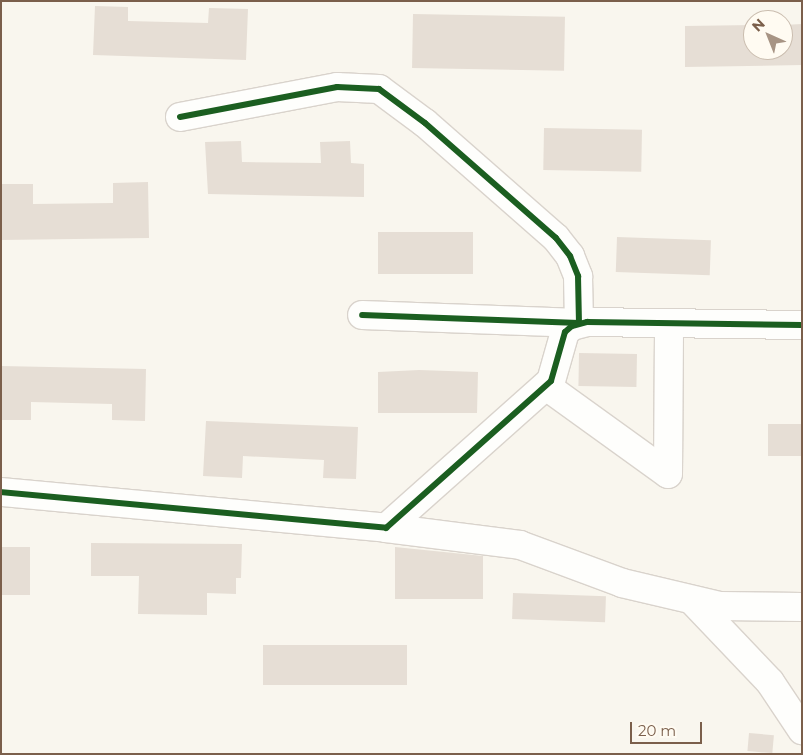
<!DOCTYPE html>
<style>
body{margin:0}
#map{position:relative;width:803px;height:755px;overflow:hidden;background:#f9f6ee;font-family:Montserrat,sans-serif}
div>[style]{position:absolute}
[style*='--x']{left:calc(var(--x)*1px);top:calc(var(--y)*1px);width:calc(var(--w)*1px);rotate:calc(var(--a)*1deg)}
.building>*{inset:0;background:#e6ded5;transform-origin:0 0}
.roads{filter:drop-shadow(1px 0 #d9d3cc) drop-shadow(-1px 0 #d9d3cc) drop-shadow(0 1px #d9d3cc) drop-shadow(0 -1px #d9d3cc)}
.minor>*{height:28px;margin:-14px;padding:0 14px;transform-origin:14px;border-radius:14px;background:#fefefc}
.cycleway>*{height:6px;margin:-3px;padding:0 3px;transform-origin:3px;border-radius:3px;background:#1b5e20}
span{translate:-50% -50%;white-space:nowrap;text-align:center;line-height:1.15;-webkit-text-stroke:4.5px #fffbf2;paint-order:stroke}
.frame{position:absolute;inset:0;border:2px solid #7b5f4b;pointer-events:none}
.north{position:absolute;left:743px;top:10px;width:50px;height:50px;box-sizing:border-box;background:#fffbf2;border:1px solid #cabdaf;border-radius:50%;rotate:316deg;font-size:14px;font-weight:700;line-height:20px;text-align:center;color:#7b5f4b}
.north::after{content:'';display:block;margin:auto;width:18px;height:22px;background:#a79484;clip-path:polygon(50% 0,100% 100%,50% 72%,0 100%)}
.scale{position:absolute;left:630px;top:722px;width:72px;height:22px;box-sizing:border-box;border:2px solid #7b5f4b;border-top:0;padding-left:6px;font-size:15px;line-height:18px;white-space:nowrap;color:#7b5f4b;-webkit-text-stroke:4px #fffbf2;paint-order:stroke}
</style>
<div id="map">
<div class="building">
<div style="clip-path:polygon(95px 6px,128px 7px,128px 21px,208px 23px,209px 8px,248px 9px,246px 60px,93px 55px)"></div>
<div style="left:413px;top:14px;width:152px;height:54px;rotate:1deg"></div>
<div style="clip-path:polygon(802px 24px,802px 65px,685px 67px,685px 26px,753px 25px,753px 50px,783px 50px,783px 25px)"></div>
<div style="left:544px;top:128px;width:98px;height:42px;rotate:1deg"></div>
<div style="clip-path:polygon(241px 141px,242px 162px,321px 163px,320px 142px,350px 141px,351px 163px,364px 164px,364px 197px,208px 194px,205px 142px)"></div>
<div style="clip-path:polygon(148px 182px,149px 238px,1px 240px,1px 184px,33px 184px,33px 204px,113px 203px,113px 183px)"></div>
<div style="left:378px;top:232px;width:95px;height:42px"></div>
<div style="left:617px;top:237px;width:94px;height:35px;rotate:2deg"></div>
<div style="left:579px;top:353px;width:58px;height:33px;rotate:1deg"></div>
<div style="clip-path:polygon(1px 366px,146px 369px,145px 421px,112px 420px,112px 404px,31px 402px,31px 420px,1px 420px)"></div>
<div style="clip-path:polygon(419px 370px,478px 372px,477px 413px,378px 413px,378px 372px)"></div>
<div style="clip-path:polygon(206px 421px,358px 427px,356px 479px,323px 478px,324px 460px,243px 456px,242px 478px,203px 476px)"></div>
<div style="left:768px;top:424px;width:34px;height:32px"></div>
<div style="clip-path:polygon(91px 543px,242px 544px,241px 578px,236px 578px,236px 594px,207px 593px,207px 615px,138px 614px,139px 576px,91px 576px)"></div>
<div style="left:1px;top:547px;width:29px;height:48px"></div>
<div style="clip-path:polygon(395px 547px,483px 556px,483px 599px,395px 599px)"></div>
<div style="left:513px;top:593px;width:93px;height:26px;rotate:2deg"></div>
<div style="left:263px;top:645px;width:144px;height:40px"></div>
<div style="left:749px;top:733px;width:25px;height:18px;rotate:5deg"></div>
</div>
<div class="roads">
<div class="minor">
<div style="--x:180;--y:117;--w:160;--a:-10.8"></div>
<div style="--x:337;--y:87;--w:42;--a:2.7"></div>
<div style="--x:379;--y:89;--w:57;--a:36.5"></div>
<div style="--x:425;--y:123;--w:174;--a:41.3"></div>
<div style="--x:556;--y:238;--w:23;--a:52"></div>
<div style="--x:570;--y:256;--w:22;--a:68"></div>
<div style="--x:578;--y:276;--w:47;--a:88.8"></div>
<div style="--x:579;--y:323;--w:217;--a:-177.9"></div>
<div style="--x:546;--y:386;--w:150;--a:35.8"></div>
<div style="--x:668;--y:474;--w:150;--a:-89.6"></div>
<div style="--x:1;--y:492;--w:387;--a:5.3"></div>
<div style="--x:386;--y:528;--w:221;--a:-41.7"></div>
<div style="--x:551;--y:381;--w:51;--a:-74.1"></div>
<div style="--x:565;--y:332;--w:9;--a:-41"></div>
<div style="--x:572;--y:326;--w:16;--a:-15"></div>
<div style="--x:587;--y:322;--w:215;--a:0.8"></div>
<div style="--x:386;--y:528;--w:135;--a:7.2"></div>
<div style="--x:520;--y:545;--w:109;--a:20.4"></div>
<div style="--x:622;--y:583;--w:101;--a:13.2"></div>
<div style="--x:720;--y:606;--w:82;--a:0.7"></div>
<div style="--x:692;--y:600;--w:113;--a:46.4"></div>
<div style="--x:770;--y:682;--w:58;--a:56.3"></div>
</div>
</div>
<div class="cycleway">
<div style="--x:180;--y:117;--w:160;--a:-10.8"></div>
<div style="--x:337;--y:87;--w:42;--a:2.7"></div>
<div style="--x:379;--y:89;--w:57;--a:36.5"></div>
<div style="--x:425;--y:123;--w:174;--a:41.3"></div>
<div style="--x:556;--y:238;--w:23;--a:52"></div>
<div style="--x:570;--y:256;--w:22;--a:68"></div>
<div style="--x:578;--y:276;--w:47;--a:88.8"></div>
<div style="--x:579;--y:323;--w:217;--a:-177.9"></div>
<div style="--x:1;--y:492;--w:387;--a:5.3"></div>
<div style="--x:386;--y:528;--w:221;--a:-41.7"></div>
<div style="--x:551;--y:381;--w:51;--a:-74.1"></div>
<div style="--x:565;--y:332;--w:9;--a:-41"></div>
<div style="--x:572;--y:326;--w:16;--a:-15"></div>
<div style="--x:587;--y:322;--w:215;--a:0.8"></div>
</div>
<div class="frame"></div>
<div class="north">N</div>
<div class="scale">20 m</div>
</div>
